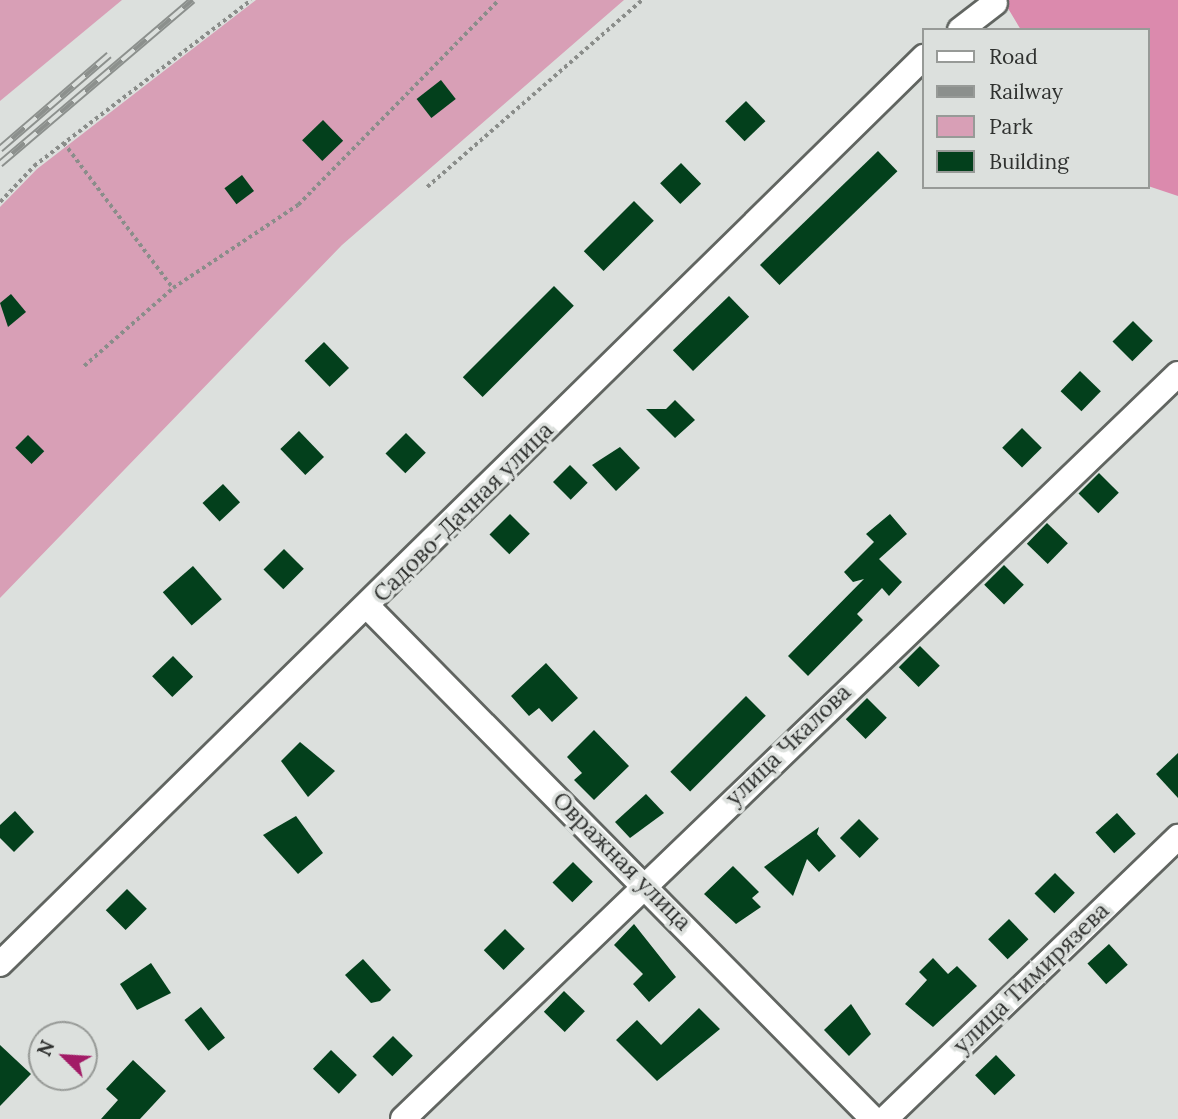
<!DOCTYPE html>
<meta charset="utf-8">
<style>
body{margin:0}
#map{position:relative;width:1178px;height:1119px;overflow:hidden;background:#dce0dd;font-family:Lora,serif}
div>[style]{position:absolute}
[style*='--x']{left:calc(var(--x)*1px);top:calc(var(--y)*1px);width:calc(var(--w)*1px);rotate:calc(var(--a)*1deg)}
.green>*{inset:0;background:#d89fb6}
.forest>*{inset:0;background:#db8aad}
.building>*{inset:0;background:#03401c;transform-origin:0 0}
.path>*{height:3.5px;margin-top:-1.75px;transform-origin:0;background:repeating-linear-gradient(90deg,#8a8d8a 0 3.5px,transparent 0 7px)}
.roads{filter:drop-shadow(2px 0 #616561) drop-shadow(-2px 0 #616561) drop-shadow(0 2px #616561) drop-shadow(0 -2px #616561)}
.minor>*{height:24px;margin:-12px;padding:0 12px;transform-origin:12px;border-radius:12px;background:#fff}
.rail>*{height:8px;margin-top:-4px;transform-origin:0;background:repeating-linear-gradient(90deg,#dce0dd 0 16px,#8c908d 0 32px);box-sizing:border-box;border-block:2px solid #8c908d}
span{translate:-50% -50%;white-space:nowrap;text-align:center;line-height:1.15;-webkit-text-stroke:7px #dce0dd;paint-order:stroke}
.street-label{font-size:23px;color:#2f312f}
.legend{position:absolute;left:922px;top:28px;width:228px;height:161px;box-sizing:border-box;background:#dce0dd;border:2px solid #979a97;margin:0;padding:9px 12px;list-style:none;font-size:21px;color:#2f312f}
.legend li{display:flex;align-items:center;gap:14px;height:35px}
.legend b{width:35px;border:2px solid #979a97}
.north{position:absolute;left:28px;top:1021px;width:70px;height:70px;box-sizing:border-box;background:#dce0dd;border:2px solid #979a97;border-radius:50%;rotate:294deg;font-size:19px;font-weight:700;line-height:28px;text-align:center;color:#2f312f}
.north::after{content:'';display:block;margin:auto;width:24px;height:32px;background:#a21b66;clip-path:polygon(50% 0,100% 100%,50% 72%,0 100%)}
</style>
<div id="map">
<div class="green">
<div style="clip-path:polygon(0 0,122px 0,0 101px)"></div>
<div style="clip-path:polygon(256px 0,624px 0,342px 245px,0 598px,0 207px,37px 169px)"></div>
</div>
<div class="forest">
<div style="clip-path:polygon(1003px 0,1178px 0,1178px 196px,1148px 186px,1148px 30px,1021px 30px)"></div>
</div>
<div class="building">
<div style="left:441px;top:80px;width:24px;height:31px;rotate:52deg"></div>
<div style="left:746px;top:101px;width:28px;height:29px;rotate:46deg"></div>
<div style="left:323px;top:120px;width:29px;height:29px;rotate:46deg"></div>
<div style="left:878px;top:151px;width:28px;height:164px;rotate:46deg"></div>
<div style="left:681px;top:163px;width:29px;height:29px;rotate:46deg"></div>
<div style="left:242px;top:175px;width:20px;height:22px;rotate:53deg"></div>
<div style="left:634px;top:201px;width:28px;height:71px;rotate:45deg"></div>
<div style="left:554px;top:286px;width:28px;height:129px;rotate:45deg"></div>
<div style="clip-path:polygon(11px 294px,26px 312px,8px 327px,0 303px)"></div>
<div style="left:729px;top:296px;width:29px;height:78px;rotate:46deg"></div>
<div style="left:1133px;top:321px;width:28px;height:29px;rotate:45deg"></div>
<div style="left:324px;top:342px;width:36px;height:27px;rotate:46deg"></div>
<div style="left:1080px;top:371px;width:29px;height:28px;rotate:44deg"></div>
<div style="clip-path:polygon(675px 400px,695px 420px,675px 438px,646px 409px,666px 409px)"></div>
<div style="left:1022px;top:428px;width:28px;height:28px;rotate:45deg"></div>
<div style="left:299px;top:431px;width:36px;height:26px;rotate:46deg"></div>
<div style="left:406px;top:433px;width:28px;height:29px;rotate:45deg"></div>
<div style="left:28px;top:435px;width:23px;height:18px;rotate:45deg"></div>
<div style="clip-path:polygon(620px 447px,640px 468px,616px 491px,592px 465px)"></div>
<div style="left:570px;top:465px;width:25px;height:24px;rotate:45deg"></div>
<div style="left:1099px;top:473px;width:28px;height:29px;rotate:45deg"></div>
<div style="left:223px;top:484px;width:25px;height:28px;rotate:47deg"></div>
<div style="left:510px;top:514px;width:28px;height:29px;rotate:45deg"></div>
<div style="clip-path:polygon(890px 514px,907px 534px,879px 559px,902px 582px,889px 596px,882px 588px,857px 614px,863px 620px,808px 676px,788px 656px,864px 579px,853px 582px,844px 572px,874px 542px,866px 534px)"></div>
<div style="left:1047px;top:523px;width:29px;height:29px;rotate:44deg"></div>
<div style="left:284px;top:549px;width:28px;height:29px;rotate:45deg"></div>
<div style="left:1004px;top:565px;width:28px;height:28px;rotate:45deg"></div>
<div style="left:193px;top:566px;width:44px;height:40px;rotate:49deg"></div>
<div style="left:920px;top:646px;width:28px;height:30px;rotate:45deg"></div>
<div style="left:173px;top:656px;width:29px;height:29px;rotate:46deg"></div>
<div style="clip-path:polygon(546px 663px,578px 698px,552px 722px,539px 708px,529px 716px,511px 696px)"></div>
<div style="left:746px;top:696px;width:28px;height:107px;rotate:45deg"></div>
<div style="left:867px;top:698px;width:28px;height:30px;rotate:45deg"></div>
<div style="clip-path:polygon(594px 730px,629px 766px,594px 800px,574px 780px,582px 773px,567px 757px)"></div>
<div style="clip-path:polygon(300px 742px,335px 771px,308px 797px,281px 761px)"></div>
<div style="clip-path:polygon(1178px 753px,1178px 798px,1156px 774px)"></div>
<div style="clip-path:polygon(646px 794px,664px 813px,630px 838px,615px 822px)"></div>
<div style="clip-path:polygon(15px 811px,34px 832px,14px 852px,0 838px,0 825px)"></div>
<div style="left:1117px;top:813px;width:28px;height:29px;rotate:48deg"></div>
<div style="clip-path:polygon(296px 816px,323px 853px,298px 874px,263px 835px)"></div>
<div style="left:859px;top:819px;width:28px;height:27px;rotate:45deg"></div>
<div style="clip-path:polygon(819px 827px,817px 834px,836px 856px,819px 872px,807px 859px,793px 896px,764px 867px)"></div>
<div style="left:573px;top:862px;width:28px;height:29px;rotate:45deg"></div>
<div style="clip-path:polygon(733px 866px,759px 892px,752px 898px,761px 907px,736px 924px,704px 894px)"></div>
<div style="left:1055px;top:873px;width:28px;height:29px;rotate:45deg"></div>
<div style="left:127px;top:889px;width:28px;height:30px;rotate:45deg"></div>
<div style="left:1009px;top:919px;width:28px;height:29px;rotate:46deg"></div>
<div style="clip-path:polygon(634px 924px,676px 977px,649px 1002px,633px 984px,643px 974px,614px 945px)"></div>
<div style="left:505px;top:929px;width:28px;height:30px;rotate:45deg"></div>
<div style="left:1109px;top:944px;width:28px;height:29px;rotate:48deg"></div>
<div style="clip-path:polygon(933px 958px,948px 974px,957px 966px,977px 986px,933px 1027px,905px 1004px,927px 980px,919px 972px)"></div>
<div style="clip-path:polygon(363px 959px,391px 990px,380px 1001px,371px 1003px,345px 975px)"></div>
<div style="clip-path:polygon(151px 963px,171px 993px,137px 1010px,120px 984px)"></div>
<div style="left:564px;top:991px;width:29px;height:29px;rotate:44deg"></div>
<div style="clip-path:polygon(851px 1004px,871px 1034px,849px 1056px,824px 1030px)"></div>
<div style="left:201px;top:1007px;width:39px;height:21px;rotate:52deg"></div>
<div style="clip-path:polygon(699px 1008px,720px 1029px,657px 1081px,616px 1040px,637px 1020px,661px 1045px)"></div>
<div style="left:393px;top:1036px;width:28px;height:29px;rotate:45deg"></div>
<div style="clip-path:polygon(0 1045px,31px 1074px,0 1106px)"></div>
<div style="left:331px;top:1050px;width:36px;height:26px;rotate:44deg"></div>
<div style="left:996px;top:1055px;width:28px;height:29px;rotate:46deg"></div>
<div style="clip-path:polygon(133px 1060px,166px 1091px,140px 1119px,101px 1119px,118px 1100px,106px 1089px)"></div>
</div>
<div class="path">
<div style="--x:64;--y:143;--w:181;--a:53.1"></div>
<div style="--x:427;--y:187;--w:285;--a:-41"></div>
<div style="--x:0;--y:202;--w:50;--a:-46.6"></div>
<div style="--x:34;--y:166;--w:273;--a:-37.4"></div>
<div style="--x:84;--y:366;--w:118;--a:-41.2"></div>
<div style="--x:173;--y:288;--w:150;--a:-33.6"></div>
<div style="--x:298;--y:205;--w:287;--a:-45.6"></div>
</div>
<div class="roads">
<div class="minor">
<div style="--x:960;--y:30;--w:44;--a:-37.6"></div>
<div style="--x:367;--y:606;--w:721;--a:45.39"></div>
<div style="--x:0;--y:964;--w:1295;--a:-44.47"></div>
<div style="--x:403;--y:1119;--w:1075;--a:-43.87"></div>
<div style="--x:885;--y:1119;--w:407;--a:-43.9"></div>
</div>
</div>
<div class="rail">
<div style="--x:0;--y:149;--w:144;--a:-40.8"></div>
<div style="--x:0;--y:164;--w:253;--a:-40.4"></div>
</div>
<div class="street-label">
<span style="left:463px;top:512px;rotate:-45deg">Садово-Дачная улица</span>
<span style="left:788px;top:745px;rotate:-44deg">улица Чкалова</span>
<span style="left:622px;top:861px;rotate:45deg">Овражная улица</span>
<span style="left:1031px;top:978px;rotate:-44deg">улица Тимирязева</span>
</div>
<ul class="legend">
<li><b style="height:9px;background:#fff"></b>Road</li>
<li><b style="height:9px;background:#8c908d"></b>Railway</li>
<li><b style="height:19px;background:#d89fb6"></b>Park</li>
<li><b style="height:19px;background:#03401c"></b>Building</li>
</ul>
<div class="north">N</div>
</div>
